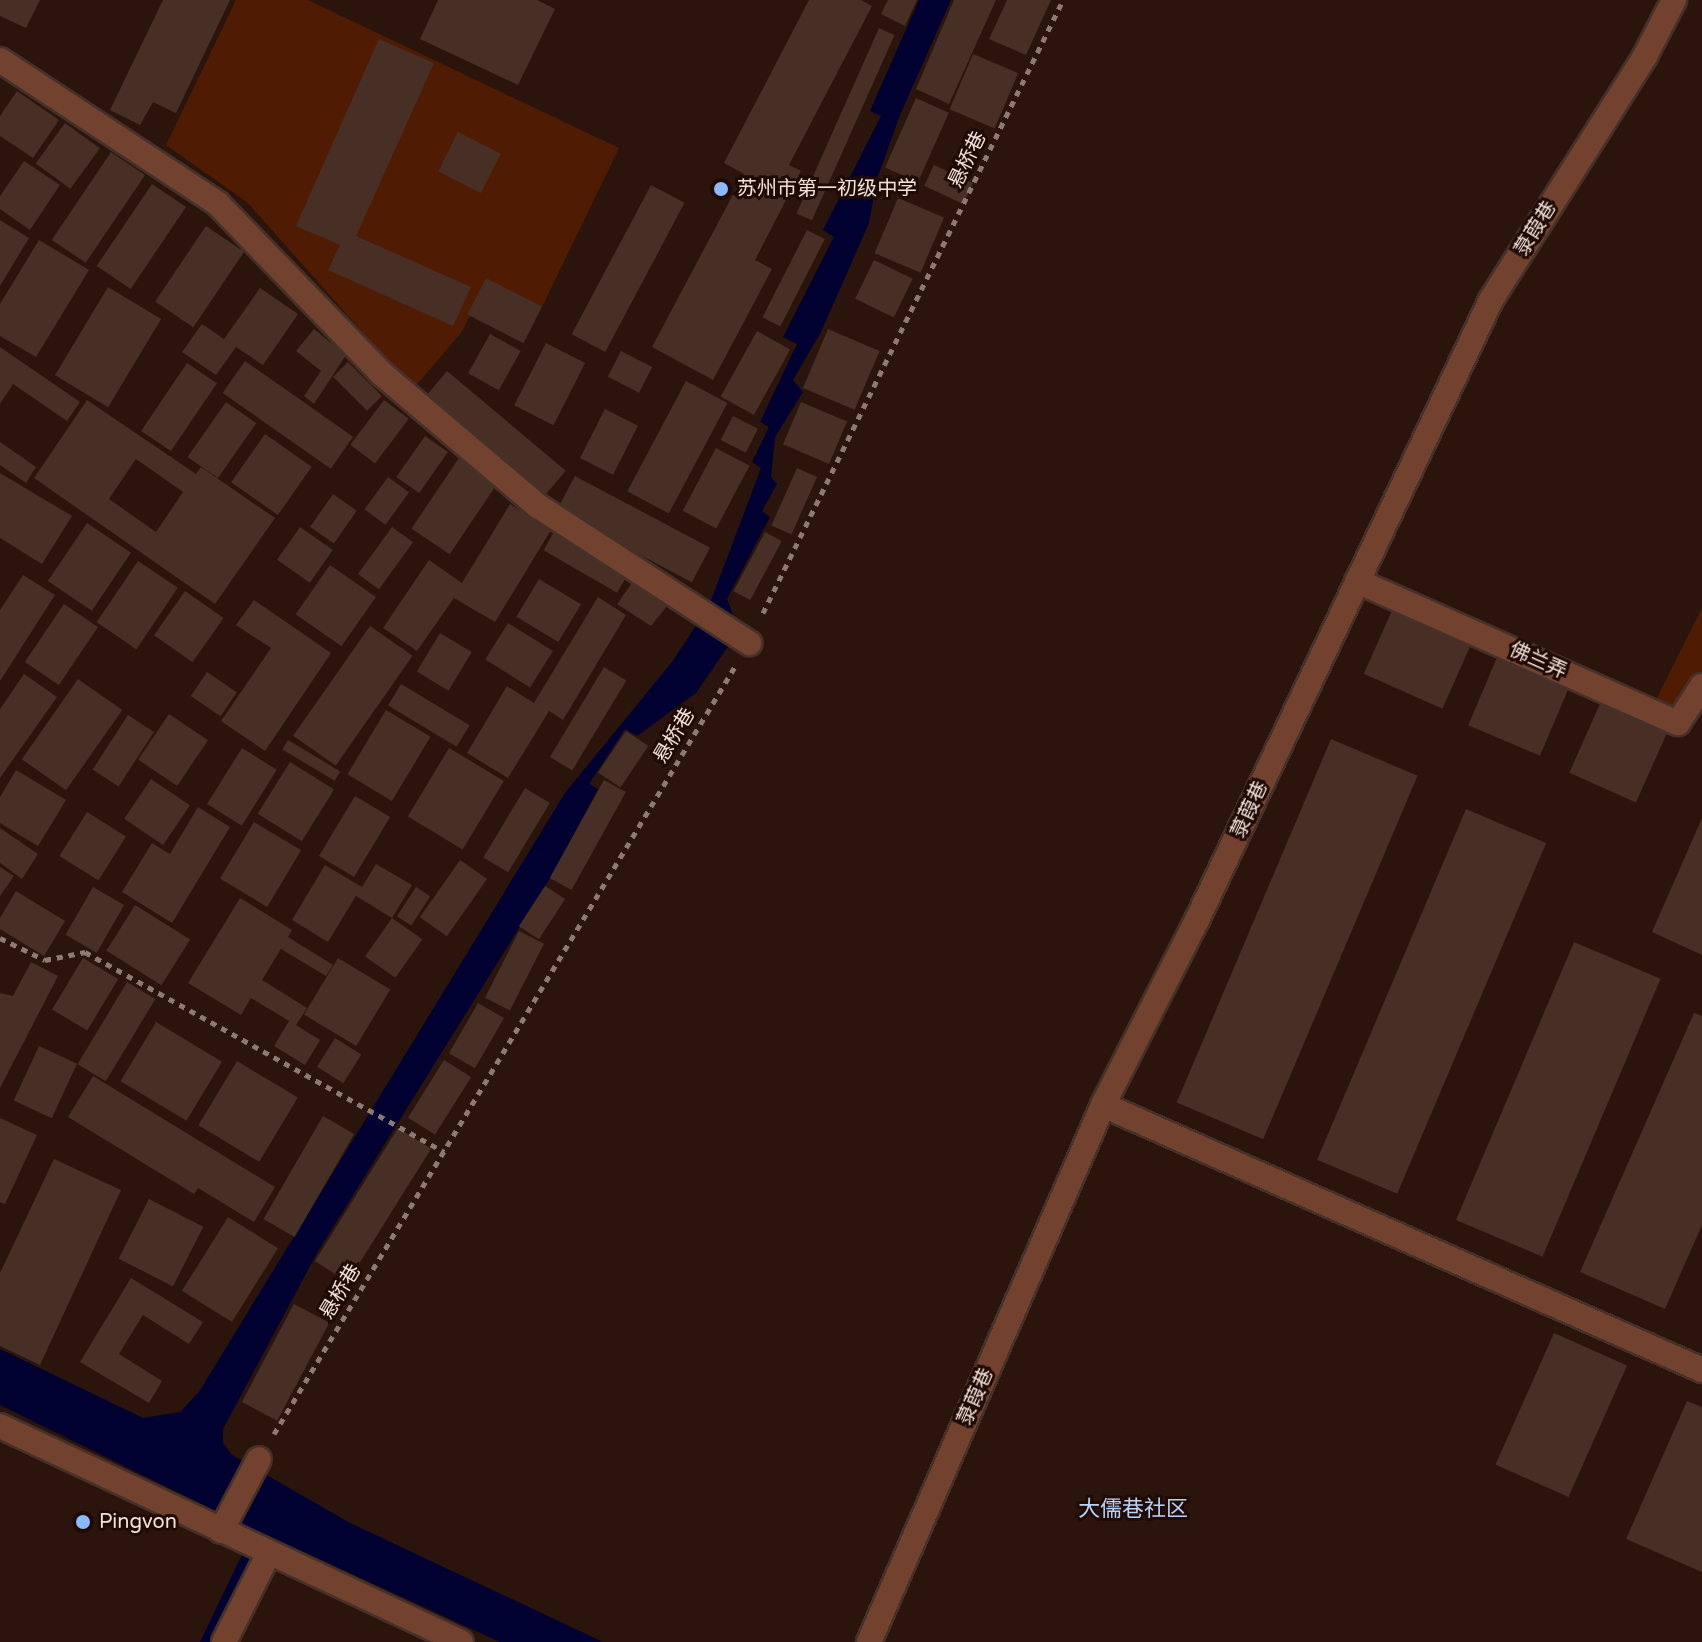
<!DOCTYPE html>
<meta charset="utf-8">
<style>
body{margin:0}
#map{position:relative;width:1702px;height:1642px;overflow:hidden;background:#2a140c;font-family:"Varela Round","Noto Sans SC",sans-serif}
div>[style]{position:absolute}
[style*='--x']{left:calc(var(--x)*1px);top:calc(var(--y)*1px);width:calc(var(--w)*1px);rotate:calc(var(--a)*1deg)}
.green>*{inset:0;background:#4f1c03}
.water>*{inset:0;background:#000031}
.building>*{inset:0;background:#472f26;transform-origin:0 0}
.path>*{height:5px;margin-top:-2.5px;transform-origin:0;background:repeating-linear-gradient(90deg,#8d7a73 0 6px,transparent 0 12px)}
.roads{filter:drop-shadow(2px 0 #463129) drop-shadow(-2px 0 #463129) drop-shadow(0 2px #463129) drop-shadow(0 -2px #463129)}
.pedestrian>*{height:24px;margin:-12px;padding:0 12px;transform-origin:12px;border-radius:12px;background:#72422f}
.minor>*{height:24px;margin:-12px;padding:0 12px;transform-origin:12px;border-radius:12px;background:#72422f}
.tertiary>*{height:24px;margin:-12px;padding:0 12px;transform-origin:12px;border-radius:12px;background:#72422f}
.dots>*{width:22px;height:22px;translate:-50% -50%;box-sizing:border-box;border:4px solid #200b04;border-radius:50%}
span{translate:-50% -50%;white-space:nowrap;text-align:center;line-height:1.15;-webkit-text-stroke:6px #200b04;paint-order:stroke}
.street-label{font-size:20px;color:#f1e1db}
.poi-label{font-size:20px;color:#f1e1db}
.left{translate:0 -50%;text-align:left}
.neighbourhood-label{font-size:22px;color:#b8d2f8}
</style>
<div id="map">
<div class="green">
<div style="clip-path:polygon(236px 0,308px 0,619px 148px,542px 307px,489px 280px,461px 333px,413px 389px,248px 203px,166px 145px)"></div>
<div style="clip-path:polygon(1702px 608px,1702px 710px,1687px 718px,1655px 702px)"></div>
</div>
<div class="water">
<div style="clip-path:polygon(919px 0,951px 0,900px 115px,877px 179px,869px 223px,821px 332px,793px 380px,803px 392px,775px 437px,771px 477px,777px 484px,762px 511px,770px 517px,727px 599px,737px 625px,729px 645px,696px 693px,637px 736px,625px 729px,589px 784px,598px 789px,552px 875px,317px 1253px,223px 1429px,223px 1443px,232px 1455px,350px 1523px,603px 1642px,500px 1642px,267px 1535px,210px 1642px,200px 1642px,254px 1530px,0 1405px,0 1349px,143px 1418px,180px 1412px,199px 1392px,565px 793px,672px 662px,709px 606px,761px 468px,752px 462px,769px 427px,760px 422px,797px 344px,783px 337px,834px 237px,823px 230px,881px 116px,870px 111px)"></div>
</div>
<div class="building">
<div style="clip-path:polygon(0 0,40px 0,26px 28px,0 16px)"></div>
<div style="clip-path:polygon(163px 0,230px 0,176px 113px,153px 102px,140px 125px,110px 110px)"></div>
<div style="clip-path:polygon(438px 0,537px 0,555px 9px,518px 85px,420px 39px)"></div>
<div style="clip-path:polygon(809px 0,861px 0,872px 6px,789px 165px,801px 171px,755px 260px,772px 269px,713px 380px,652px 347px,744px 174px,724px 163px)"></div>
<div style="clip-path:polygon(888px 0,917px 0,905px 26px,881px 14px)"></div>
<div style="clip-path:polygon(954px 0,996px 0,949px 104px,916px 89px)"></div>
<div style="clip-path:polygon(1007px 0,1051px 0,1026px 55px,989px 39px)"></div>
<div style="left:879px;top:28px;width:17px;height:203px;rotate:24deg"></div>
<div style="clip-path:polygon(379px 39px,434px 63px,356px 236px,471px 287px,453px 326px,328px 270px,340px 245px,296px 226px)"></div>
<div style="left:973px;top:54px;width:49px;height:60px;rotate:23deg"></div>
<div style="clip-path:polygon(17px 91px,59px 120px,33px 158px,0 136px,0 116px)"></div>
<div style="left:916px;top:98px;width:36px;height:76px;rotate:24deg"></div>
<div style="left:65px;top:123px;width:43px;height:50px;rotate:36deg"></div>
<div style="left:458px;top:132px;width:48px;height:44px;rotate:27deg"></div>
<div style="left:111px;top:152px;width:41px;height:106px;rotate:34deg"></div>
<div style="clip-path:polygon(24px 161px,60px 185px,30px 230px,0 209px,0 196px)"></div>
<div style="left:934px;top:165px;width:43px;height:23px;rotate:25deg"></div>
<div style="left:152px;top:184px;width:41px;height:99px;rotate:34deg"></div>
<div style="left:651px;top:185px;width:38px;height:169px;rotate:28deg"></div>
<div style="left:898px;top:198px;width:50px;height:60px;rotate:23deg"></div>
<div style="clip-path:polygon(0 220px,29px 238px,0 286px)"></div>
<div style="left:206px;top:226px;width:46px;height:91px;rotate:34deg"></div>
<div style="left:807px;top:230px;width:20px;height:98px;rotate:27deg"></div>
<div style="clip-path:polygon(39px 240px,89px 270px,36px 357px,0 336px,0 304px)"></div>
<div style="left:874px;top:260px;width:43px;height:43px;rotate:26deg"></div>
<div style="left:486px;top:278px;width:63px;height:41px;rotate:27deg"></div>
<div style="left:108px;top:287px;width:62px;height:103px;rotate:31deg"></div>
<div style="clip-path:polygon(260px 288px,298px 314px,263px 365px,236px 347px,216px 375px,182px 352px,202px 324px,224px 339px)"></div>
<div style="clip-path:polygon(314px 329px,346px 355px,314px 404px,304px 396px,321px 371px,296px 351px)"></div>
<div style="left:828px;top:329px;width:56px;height:64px;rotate:23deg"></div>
<div style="left:757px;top:331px;width:38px;height:75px;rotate:29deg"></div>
<div style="left:490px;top:334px;width:35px;height:45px;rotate:29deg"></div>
<div style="left:546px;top:343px;width:44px;height:70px;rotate:27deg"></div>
<div style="clip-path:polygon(0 347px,80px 402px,67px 421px,13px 384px,0 404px)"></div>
<div style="left:621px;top:351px;width:35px;height:29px;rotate:27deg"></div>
<div style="left:245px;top:361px;width:132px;height:39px;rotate:35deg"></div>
<div style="left:348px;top:362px;width:48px;height:21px;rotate:45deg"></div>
<div style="left:187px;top:363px;width:36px;height:82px;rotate:34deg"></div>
<div style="left:447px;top:371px;width:155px;height:34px;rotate:40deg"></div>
<div style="left:686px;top:381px;width:47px;height:125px;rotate:28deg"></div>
<div style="clip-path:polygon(evenodd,87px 400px,196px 474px,201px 467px,275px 518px,215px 604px,34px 478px,87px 400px,136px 459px,183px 492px,156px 532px,109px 499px,136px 459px)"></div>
<div style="left:384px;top:400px;width:31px;height:56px;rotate:37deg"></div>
<div style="left:226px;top:402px;width:37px;height:67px;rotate:35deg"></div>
<div style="left:801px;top:402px;width:50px;height:46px;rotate:23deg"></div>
<div style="left:605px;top:409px;width:37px;height:55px;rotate:27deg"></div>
<div style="left:733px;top:416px;width:28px;height:27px;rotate:27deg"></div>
<div style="left:265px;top:434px;width:57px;height:59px;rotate:35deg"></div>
<div style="left:425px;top:436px;width:28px;height:50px;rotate:35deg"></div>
<div style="clip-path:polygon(0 442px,36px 467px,26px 483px,0 465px)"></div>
<div style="left:716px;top:448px;width:38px;height:71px;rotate:28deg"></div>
<div style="left:459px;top:458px;width:46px;height:85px;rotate:34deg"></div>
<div style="left:797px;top:468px;width:22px;height:63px;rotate:24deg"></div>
<div style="clip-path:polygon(0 473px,72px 516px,42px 564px,0 538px)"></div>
<div style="left:575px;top:476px;width:153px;height:39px;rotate:28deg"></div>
<div style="left:388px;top:477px;width:26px;height:40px;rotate:36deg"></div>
<div style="left:333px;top:494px;width:29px;height:40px;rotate:35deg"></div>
<div style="clip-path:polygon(510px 504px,551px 530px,495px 622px,454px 598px,417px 651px,383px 628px,429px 560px,462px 583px)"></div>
<div style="left:87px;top:523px;width:53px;height:70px;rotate:34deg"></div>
<div style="left:300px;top:527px;width:40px;height:40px;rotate:35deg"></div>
<div style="left:392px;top:527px;width:26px;height:58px;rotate:36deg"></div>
<div style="left:554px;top:532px;width:85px;height:21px;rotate:30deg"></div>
<div style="left:765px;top:532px;width:19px;height:67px;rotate:28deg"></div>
<div style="left:138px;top:561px;width:48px;height:74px;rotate:34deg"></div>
<div style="left:330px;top:565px;width:56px;height:60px;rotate:35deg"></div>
<div style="clip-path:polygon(23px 575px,55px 595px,0 681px,0 610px)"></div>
<div style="left:539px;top:579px;width:49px;height:44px;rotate:31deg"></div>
<div style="clip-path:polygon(634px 580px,667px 606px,651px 626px,617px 604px)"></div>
<div style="left:185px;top:591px;width:47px;height:54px;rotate:35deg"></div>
<div style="clip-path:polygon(598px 597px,626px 615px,563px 720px,549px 711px,508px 778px,467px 753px,507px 686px,534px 703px)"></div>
<div style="left:1398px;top:597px;width:86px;height:84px;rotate:24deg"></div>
<div style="clip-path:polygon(254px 600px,331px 653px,265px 751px,221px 721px,271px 648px,236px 625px)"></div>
<div style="left:64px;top:604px;width:41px;height:70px;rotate:34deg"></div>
<div style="left:508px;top:623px;width:53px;height:43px;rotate:32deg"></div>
<div style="left:370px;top:626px;width:52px;height:134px;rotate:35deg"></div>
<div style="left:440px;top:633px;width:37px;height:45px;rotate:31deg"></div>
<div style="left:1501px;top:648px;width:78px;height:84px;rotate:23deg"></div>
<div style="left:604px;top:667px;width:26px;height:105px;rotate:31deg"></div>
<div style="left:207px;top:672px;width:36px;height:29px;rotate:34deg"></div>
<div style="clip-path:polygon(24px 674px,57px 697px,0 778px,0 709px)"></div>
<div style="left:78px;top:679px;width:54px;height:98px;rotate:35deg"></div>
<div style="left:401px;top:684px;width:80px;height:25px;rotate:31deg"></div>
<div style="left:1603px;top:697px;width:73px;height:83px;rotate:24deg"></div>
<div style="left:386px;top:710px;width:52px;height:75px;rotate:31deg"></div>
<div style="left:169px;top:714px;width:47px;height:55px;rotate:34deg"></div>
<div style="left:128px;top:715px;width:31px;height:65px;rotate:33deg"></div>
<div style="left:626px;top:731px;width:27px;height:50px;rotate:34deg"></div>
<div style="left:1331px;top:739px;width:94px;height:395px;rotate:23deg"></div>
<div style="left:288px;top:740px;width:61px;height:11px;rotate:31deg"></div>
<div style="left:242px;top:748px;width:41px;height:66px;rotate:32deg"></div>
<div style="left:449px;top:748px;width:64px;height:80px;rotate:31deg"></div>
<div style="left:290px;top:762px;width:52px;height:61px;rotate:32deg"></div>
<div style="clip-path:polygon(16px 770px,66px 800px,38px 846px,0 823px,0 797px)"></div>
<div style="left:151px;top:779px;width:47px;height:48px;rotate:34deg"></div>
<div style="left:604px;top:780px;width:25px;height:112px;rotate:29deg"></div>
<div style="left:525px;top:788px;width:29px;height:81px;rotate:31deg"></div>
<div style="left:355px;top:796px;width:41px;height:70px;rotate:31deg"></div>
<div style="clip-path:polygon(198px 807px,230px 827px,172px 923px,122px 892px,152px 843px,170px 854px)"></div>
<div style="left:1466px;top:809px;width:87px;height:381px;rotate:23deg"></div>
<div style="left:87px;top:812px;width:46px;height:52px;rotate:32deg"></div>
<div style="clip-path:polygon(1702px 818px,1702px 955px,1652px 932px)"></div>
<div style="left:254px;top:822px;width:55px;height:66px;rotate:31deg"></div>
<div style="clip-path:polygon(0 828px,38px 854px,22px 879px,0 863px)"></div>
<div style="left:460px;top:860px;width:33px;height:70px;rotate:35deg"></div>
<div style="clip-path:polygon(376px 864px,412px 885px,392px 918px,356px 896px,328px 942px,292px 920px,325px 865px,362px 887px)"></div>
<div style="clip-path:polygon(0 867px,14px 876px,0 896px)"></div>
<div style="left:545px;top:886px;width:24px;height:48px;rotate:33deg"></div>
<div style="left:93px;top:887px;width:36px;height:55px;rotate:30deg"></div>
<div style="left:416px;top:887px;width:17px;height:35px;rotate:33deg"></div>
<div style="clip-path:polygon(16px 891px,65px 921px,44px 956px,0 929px,0 918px)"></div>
<div style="clip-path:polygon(240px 898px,292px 930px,288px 937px,333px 965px,326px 976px,281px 949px,262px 980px,307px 1008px,296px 1025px,320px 1040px,305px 1065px,274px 1046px,289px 1021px,251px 998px,241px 1015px,188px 983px)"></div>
<div style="left:135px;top:905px;width:65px;height:54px;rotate:32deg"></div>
<div style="left:392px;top:918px;width:37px;height:47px;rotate:35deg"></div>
<div style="left:519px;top:931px;width:28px;height:75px;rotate:27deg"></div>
<div style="left:1574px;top:942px;width:94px;height:302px;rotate:23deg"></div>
<div style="left:83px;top:958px;width:41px;height:60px;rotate:31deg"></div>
<div style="left:338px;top:958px;width:61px;height:66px;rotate:31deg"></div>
<div style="clip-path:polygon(31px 962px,58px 976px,0 1088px,0 993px,13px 996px)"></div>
<div style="left:127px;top:982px;width:33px;height:96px;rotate:31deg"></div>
<div style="left:478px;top:1003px;width:30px;height:58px;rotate:30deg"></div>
<div style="clip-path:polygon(1694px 1013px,1702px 1016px,1702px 1225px,1665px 1309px,1580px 1272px)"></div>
<div style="left:156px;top:1022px;width:77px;height:69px;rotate:31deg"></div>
<div style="left:335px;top:1038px;width:31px;height:34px;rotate:32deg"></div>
<div style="left:39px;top:1046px;width:42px;height:60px;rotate:25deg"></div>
<div style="left:444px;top:1060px;width:32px;height:68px;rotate:32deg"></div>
<div style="left:237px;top:1061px;width:71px;height:75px;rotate:31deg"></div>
<div style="clip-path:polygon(93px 1076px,275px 1187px,254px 1222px,198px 1188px,194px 1194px,68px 1117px)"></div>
<div style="left:323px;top:1116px;width:36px;height:119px;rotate:30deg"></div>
<div style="clip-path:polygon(0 1118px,37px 1135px,5px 1204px,0 1202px)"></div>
<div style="left:398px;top:1128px;width:39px;height:157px;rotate:32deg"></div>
<div style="clip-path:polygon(54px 1159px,121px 1190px,40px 1365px,0 1346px,0 1273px)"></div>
<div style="left:149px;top:1199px;width:61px;height:67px;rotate:27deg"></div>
<div style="left:228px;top:1217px;width:59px;height:87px;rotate:32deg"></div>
<div style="clip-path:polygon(131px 1278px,203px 1322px,189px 1344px,143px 1315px,119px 1354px,162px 1381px,149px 1403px,80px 1362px)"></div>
<div style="left:294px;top:1304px;width:40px;height:111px;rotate:28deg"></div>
<div style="left:1554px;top:1333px;width:80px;height:144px;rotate:24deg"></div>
<div style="clip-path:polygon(1687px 1401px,1702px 1407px,1702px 1572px,1626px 1539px)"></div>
</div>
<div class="path">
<div style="--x:763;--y:613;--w:682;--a:-63.92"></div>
<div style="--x:0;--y:938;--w:50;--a:26.1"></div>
<div style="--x:45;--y:960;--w:41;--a:-11.3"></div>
<div style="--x:85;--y:952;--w:411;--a:29.1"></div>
<div style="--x:274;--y:1434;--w:894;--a:-59.01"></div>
</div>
<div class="roads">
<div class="pedestrian">
<div style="--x:0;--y:1426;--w:509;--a:25.11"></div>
</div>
<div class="minor">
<div style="--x:0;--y:60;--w:261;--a:33.4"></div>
<div style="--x:218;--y:204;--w:235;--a:46"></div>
<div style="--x:381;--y:373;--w:206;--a:40.3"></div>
<div style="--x:538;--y:506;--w:252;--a:33"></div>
<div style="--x:1357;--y:581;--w:351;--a:23.9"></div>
<div style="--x:1678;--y:723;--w:44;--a:-57"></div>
<div style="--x:1103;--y:1105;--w:655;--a:23.86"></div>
<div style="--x:869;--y:1642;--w:586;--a:-66.45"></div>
<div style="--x:1103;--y:1105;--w:208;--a:-63.1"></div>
<div style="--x:1197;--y:920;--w:686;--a:-64.63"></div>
<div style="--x:1491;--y:300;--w:289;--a:-57.7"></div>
<div style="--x:1645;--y:56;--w:63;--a:-62.6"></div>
</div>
<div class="tertiary">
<div style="--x:221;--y:1531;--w:81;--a:-62.2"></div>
<div style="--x:224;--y:1642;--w:97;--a:-63.2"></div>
</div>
</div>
<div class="dots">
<div style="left:721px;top:189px;background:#8cb9fc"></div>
<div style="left:83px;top:1522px;background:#8cb9fc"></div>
</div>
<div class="street-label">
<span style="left:968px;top:160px;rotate:-64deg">悬桥巷</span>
<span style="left:1536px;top:229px;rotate:-58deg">菉葭巷</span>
<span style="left:1538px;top:661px;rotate:24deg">佛兰弄</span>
<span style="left:675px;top:736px;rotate:-59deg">悬桥巷</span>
<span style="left:1250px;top:810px;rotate:-65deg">菉葭巷</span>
<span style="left:341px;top:1292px;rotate:-59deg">悬桥巷</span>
<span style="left:976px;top:1397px;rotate:-66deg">菉葭巷</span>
</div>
<div class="poi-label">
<span class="left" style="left:737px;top:189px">苏州市第一初级中学</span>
<span class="left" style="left:99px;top:1522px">Pingvon</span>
</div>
<div class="neighbourhood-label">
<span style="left:1133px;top:1510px">大儒巷社区</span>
</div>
</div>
